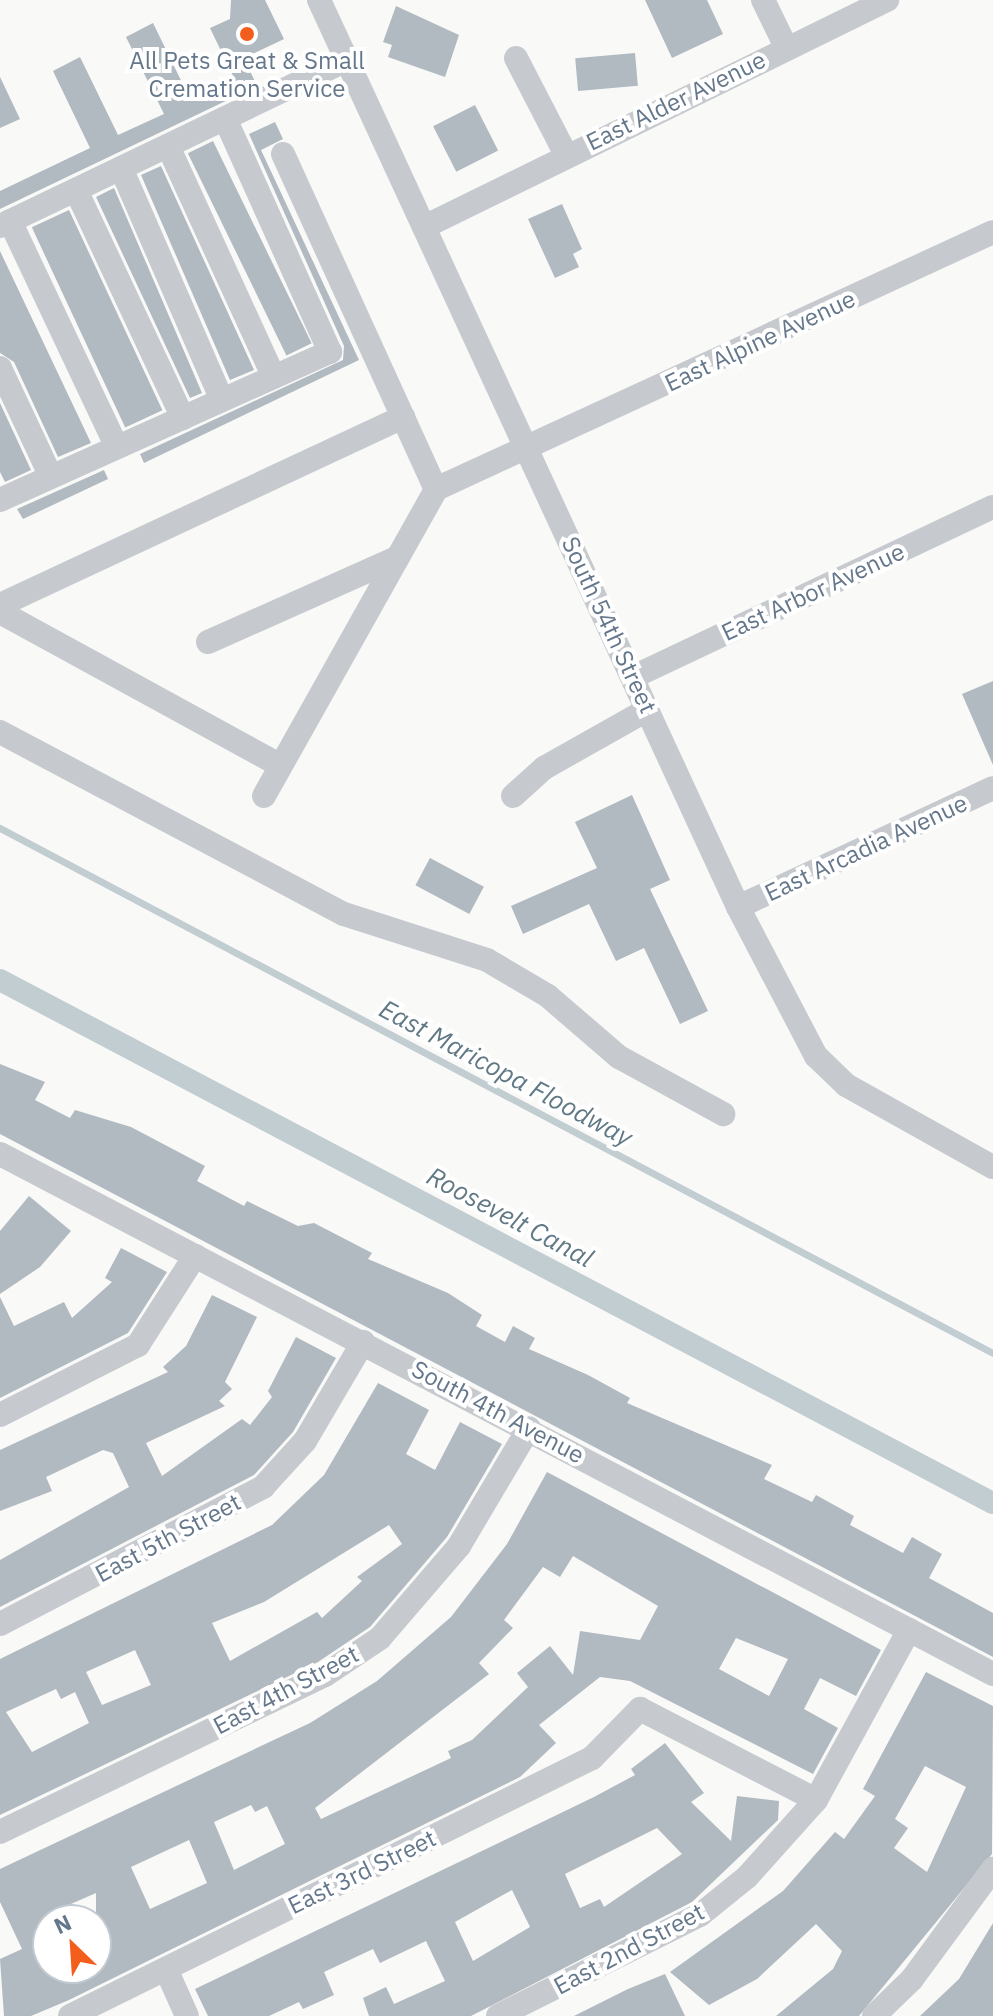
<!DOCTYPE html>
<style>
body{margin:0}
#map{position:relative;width:993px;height:2016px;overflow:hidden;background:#f9f9f7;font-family:"IBM Plex Sans",sans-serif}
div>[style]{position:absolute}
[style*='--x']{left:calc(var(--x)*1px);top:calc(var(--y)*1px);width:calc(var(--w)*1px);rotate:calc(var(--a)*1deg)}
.stream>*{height:7px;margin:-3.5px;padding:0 3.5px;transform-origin:3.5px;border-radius:3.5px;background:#c2cdd2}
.canal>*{height:22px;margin:-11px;padding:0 11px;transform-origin:11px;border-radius:11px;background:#c2cdd2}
.building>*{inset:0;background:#b1b9c1;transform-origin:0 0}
.minor>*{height:24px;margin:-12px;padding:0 12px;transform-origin:12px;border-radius:12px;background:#c6cacf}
.dots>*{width:22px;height:22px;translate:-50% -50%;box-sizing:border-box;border:4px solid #fff;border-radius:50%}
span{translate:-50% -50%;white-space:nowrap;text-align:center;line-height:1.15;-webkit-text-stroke:8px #fff;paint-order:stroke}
.poi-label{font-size:24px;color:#65778b}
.street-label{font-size:24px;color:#65778b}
.water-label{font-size:26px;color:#617985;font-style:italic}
.north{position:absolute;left:32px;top:1904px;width:80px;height:80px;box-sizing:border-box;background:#fff;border:2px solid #c1c9d1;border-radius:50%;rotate:335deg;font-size:22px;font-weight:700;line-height:32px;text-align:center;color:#65778b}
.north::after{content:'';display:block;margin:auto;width:28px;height:36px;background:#f45e1c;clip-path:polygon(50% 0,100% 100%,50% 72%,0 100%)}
</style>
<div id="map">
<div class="stream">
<div style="--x:0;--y:828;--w:1123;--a:27.87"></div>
</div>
<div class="canal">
<div style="--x:0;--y:980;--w:1122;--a:27.78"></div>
</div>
<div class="building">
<div style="clip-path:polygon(231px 0,265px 0,284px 39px,244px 58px,257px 86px,0 209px,0 191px,90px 148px,53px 71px,80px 57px,118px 135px,164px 114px,126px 37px,153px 23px,191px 101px,235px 80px,210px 28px,230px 19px)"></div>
<div style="clip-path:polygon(645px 0,707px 0,723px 34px,672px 58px)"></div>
<div style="clip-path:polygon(396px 6px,459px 35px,445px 77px,388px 57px,392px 45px,383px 42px)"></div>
<div style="left:635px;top:53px;width:33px;height:60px;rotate:85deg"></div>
<div style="clip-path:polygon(0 77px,20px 119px,0 128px)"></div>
<div style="left:475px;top:105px;width:51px;height:47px;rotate:63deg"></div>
<div style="clip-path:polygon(275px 122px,283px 139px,261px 150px,359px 360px,144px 463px,140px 454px,343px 360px,344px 346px,249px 134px)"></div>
<div style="left:213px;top:141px;width:225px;height:28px;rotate:64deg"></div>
<div style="clip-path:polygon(161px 166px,254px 370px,230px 380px,141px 175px)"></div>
<div style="clip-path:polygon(114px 188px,202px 393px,190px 398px,96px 197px)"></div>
<div style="clip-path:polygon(562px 204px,582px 249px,573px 254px,579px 267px,555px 278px,528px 219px)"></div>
<div style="left:69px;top:210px;width:221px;height:41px;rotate:65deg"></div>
<div style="clip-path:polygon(0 251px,91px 443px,58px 457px,14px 362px,0 353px)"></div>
<div style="clip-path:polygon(0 403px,31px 470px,5px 482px,0 472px)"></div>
<div style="clip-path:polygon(104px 470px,108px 479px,23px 519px,17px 509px)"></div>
<div style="clip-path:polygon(993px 681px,993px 765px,962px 694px)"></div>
<div style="clip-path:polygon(632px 795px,670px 880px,650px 889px,708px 1011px,680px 1024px,644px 948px,616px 961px,589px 904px,523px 934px,511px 906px,597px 868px,575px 822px)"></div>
<div style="left:430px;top:858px;width:61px;height:31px;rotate:28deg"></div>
<div style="clip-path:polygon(0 1064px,45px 1082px,35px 1100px,70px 1118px,75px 1110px,131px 1127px,205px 1166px,197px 1181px,244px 1206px,247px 1201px,298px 1226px,314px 1223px,372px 1253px,368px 1259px,448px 1293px,482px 1315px,476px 1326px,505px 1342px,513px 1326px,535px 1338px,529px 1349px,588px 1375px,630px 1398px,627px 1403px,772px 1465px,764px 1479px,812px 1502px,816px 1495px,854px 1516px,850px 1525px,903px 1553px,912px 1537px,942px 1554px,929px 1578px,993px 1613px,993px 1657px,0 1134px)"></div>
<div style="clip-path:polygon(29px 1196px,71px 1231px,40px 1267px,0 1294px,0 1231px)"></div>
<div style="clip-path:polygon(121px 1248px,167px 1272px,128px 1333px,0 1398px,0 1297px,14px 1326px,64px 1302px,72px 1318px,112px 1282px,105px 1278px)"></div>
<div style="clip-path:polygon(212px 1295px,257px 1317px,225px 1382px,232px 1389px,219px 1401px,225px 1406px,146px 1443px,162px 1476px,242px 1419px,250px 1425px,272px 1397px,268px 1391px,296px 1337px,336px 1358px,293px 1432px,254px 1475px,0 1607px,0 1560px,129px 1487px,113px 1453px,103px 1450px,46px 1477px,52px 1491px,0 1511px,0 1450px,168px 1372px,163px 1367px,186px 1346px)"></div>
<div style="clip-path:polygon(evenodd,378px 1383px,429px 1410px,406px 1454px,435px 1470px,460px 1422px,502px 1444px,447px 1537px,370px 1627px,318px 1662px,0 1815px,0 1659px,272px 1525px,324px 1475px,378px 1383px,389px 1525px,402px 1544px,357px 1577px,362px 1581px,322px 1618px,317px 1612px,230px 1661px,212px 1623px,264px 1602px,389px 1525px,378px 1383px,135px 1650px,151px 1685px,102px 1705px,86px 1672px,135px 1650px,378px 1383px,56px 1689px,61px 1699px,75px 1692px,89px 1723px,32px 1752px,6px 1712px,56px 1689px)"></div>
<div style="clip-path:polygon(evenodd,547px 1472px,881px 1650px,856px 1696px,820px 1678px,804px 1709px,838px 1728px,813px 1774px,630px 1681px,600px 1677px,539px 1725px,556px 1743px,520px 1777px,69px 2000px,31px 2016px,4px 2016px,0 1959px,22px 1949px,0 1902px,0 1869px,310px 1723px,377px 1681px,451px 1617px,507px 1544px,547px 1472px,573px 1556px,658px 1606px,640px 1640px,580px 1631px,573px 1675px,550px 1646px,517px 1673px,528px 1687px,472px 1740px,448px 1751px,451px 1758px,321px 1819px,315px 1808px,489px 1674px,479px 1663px,513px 1628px,504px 1620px,543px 1567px,560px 1577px,573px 1556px,547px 1472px,736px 1638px,788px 1659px,769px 1696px,719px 1669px,736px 1638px,547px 1472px,251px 1805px,255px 1812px,267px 1806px,285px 1844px,234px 1870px,214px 1822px,251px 1805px,547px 1472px,189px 1840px,207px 1883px,150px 1909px,131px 1867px,189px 1840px,547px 1472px,96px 1893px,96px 1968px,48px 1968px,48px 1914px,96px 1893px)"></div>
<div style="clip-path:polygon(evenodd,926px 1672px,993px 1706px,992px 1854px,859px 2016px,776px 2016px,833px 1969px,842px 1951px,816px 1924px,757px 1979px,709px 2005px,670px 1972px,783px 1891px,835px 1832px,844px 1839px,875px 1796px,863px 1789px,926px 1672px,925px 1766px,966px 1787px,927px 1872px,894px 1848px,908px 1828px,895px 1819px,925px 1766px)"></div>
<div style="clip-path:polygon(evenodd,665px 1743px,704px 1793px,691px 1802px,731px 1841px,737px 1796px,779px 1801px,778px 1820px,692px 1902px,471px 2016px,369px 2016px,363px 1998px,386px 1987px,394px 2004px,445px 1981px,426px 1941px,380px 1963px,373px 1949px,324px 1972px,334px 1995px,303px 2009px,299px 2002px,269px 2016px,208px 2016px,195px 1989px,594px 1797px,635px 1775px,631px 1769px,665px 1743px,657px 1828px,682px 1854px,604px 1907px,600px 1899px,580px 1908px,565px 1874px,657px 1828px,665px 1743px,512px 1890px,530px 1927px,473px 1961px,455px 1922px,512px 1890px)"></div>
<div style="clip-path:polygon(993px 1923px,993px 2016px,920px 2016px,959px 1979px)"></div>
<div style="clip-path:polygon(665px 1974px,685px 2016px,574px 2016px,628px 1989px)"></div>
</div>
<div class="minor">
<div style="--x:319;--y:0;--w:999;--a:65.2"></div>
<div style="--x:738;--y:907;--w:168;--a:62.4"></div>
<div style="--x:816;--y:1056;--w:42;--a:44"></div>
<div style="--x:846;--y:1085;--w:168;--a:29.2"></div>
<div style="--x:763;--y:0;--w:52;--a:63.9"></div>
<div style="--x:516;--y:58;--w:109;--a:62.7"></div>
<div style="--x:168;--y:146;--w:254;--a:65.4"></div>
<div style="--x:283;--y:154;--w:368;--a:65.5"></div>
<div style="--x:121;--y:168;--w:253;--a:66.5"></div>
<div style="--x:76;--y:190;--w:252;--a:64.9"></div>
<div style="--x:10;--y:221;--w:250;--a:64.7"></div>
<div style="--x:0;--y:226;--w:385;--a:-25.6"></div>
<div style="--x:424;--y:227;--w:516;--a:-26.12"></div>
<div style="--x:0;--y:368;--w:120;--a:64.9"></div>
<div style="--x:0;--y:500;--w:362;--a:-24.2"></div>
<div style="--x:330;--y:352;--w:256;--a:-114.2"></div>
<div style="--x:0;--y:605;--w:445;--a:-25"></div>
<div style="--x:0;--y:612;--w:319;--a:28.7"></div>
<div style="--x:208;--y:642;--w:207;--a:-24"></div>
<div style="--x:633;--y:677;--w:398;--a:-25.3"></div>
<div style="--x:0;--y:732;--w:389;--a:27.9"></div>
<div style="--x:344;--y:914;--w:150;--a:17.8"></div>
<div style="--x:487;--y:960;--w:71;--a:30.5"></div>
<div style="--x:548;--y:996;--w:94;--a:40.7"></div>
<div style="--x:619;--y:1057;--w:119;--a:28.7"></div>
<div style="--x:264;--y:796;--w:352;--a:-60.7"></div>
<div style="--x:436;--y:489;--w:613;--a:-24.77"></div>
<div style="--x:513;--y:796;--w:42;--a:-42.1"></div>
<div style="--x:544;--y:768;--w:118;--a:-29.4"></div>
<div style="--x:738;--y:907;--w:281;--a:-25"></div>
<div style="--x:0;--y:1154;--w:1121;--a:27.64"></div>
<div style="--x:0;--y:1415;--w:155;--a:-26.9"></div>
<div style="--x:138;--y:1345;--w:106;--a:-57.4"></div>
<div style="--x:0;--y:1624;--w:297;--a:-27.5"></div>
<div style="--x:263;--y:1487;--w:62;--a:-47.6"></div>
<div style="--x:305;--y:1441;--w:115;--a:-59.6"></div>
<div style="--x:0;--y:1832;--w:361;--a:-25.8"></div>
<div style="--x:325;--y:1675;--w:66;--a:-33.9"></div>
<div style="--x:380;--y:1638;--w:121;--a:-49.3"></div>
<div style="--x:459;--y:1546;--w:137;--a:-59.3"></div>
<div style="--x:166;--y:1969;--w:51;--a:65.9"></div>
<div style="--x:70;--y:2016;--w:582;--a:-26.3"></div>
<div style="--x:592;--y:1758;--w:69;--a:-45.6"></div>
<div style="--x:640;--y:1709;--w:198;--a:27.3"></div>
<div style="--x:498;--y:2016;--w:226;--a:-26.6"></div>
<div style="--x:700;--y:1915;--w:60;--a:-39"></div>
<div style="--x:747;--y:1877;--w:103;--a:-48.1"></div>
<div style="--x:816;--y:1800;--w:194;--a:-61.3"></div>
<div style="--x:874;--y:2016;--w:53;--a:-44.2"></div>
<div style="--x:912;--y:1979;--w:137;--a:-53.6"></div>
</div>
<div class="dots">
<div style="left:247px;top:34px;background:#f45e1c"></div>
</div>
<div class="poi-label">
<span style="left:247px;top:75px">All Pets Great &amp; Small<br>Cremation Service</span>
</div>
<div class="street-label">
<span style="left:676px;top:101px;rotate:-26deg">East Alder Avenue</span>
<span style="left:760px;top:341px;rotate:-25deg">East Alpine Avenue</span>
<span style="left:813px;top:592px;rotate:-25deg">East Arbor Avenue</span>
<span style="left:609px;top:625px;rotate:65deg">South 54th Street</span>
<span style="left:866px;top:848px;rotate:-25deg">East Arcadia Avenue</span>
<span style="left:498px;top:1412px;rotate:28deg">South 4th Avenue</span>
<span style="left:168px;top:1538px;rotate:-28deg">East 5th Street</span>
<span style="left:286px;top:1690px;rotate:-28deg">East 4th Street</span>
<span style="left:362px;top:1872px;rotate:-26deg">East 3rd Street</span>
<span style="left:629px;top:1949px;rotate:-28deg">East 2nd Street</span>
</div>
<div class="water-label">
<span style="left:506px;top:1073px;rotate:28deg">East Maricopa Floodway</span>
<span style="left:510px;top:1217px;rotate:28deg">Roosevelt Canal</span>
</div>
<div class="north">N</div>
</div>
